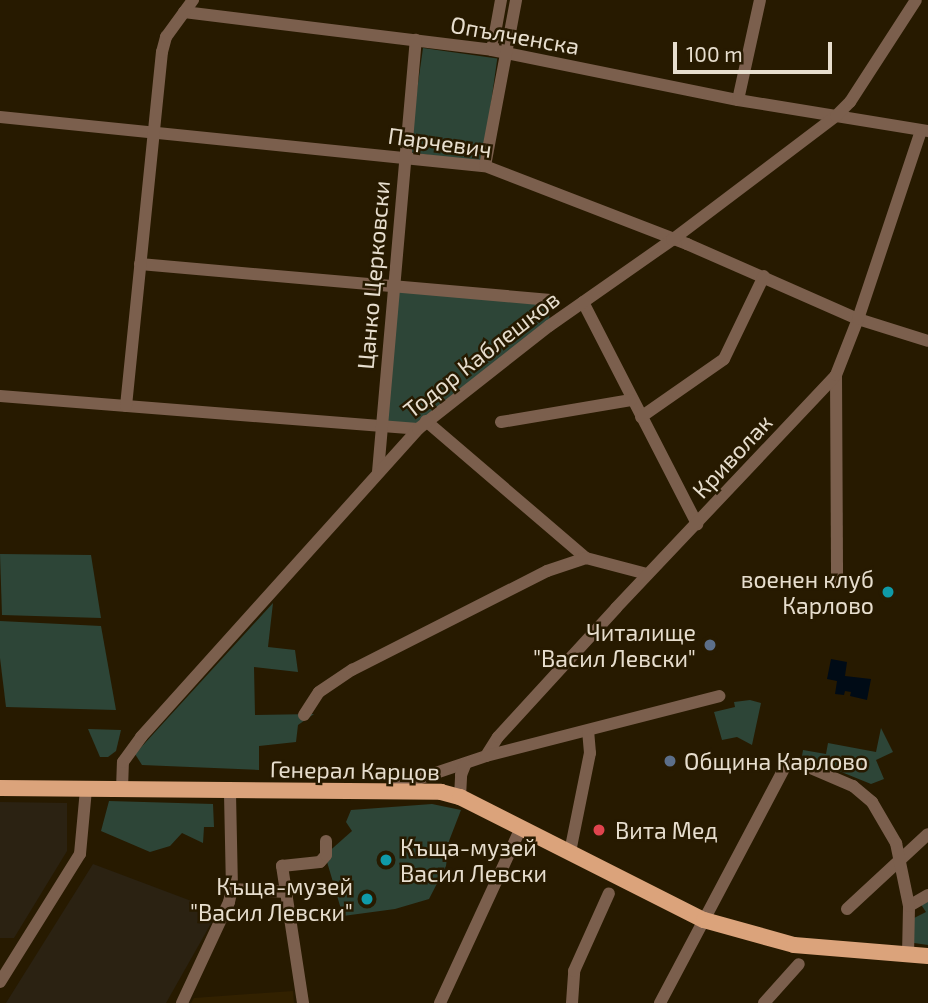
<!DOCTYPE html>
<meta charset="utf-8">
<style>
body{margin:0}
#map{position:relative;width:928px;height:1003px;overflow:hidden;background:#271a00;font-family:"Exo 2",sans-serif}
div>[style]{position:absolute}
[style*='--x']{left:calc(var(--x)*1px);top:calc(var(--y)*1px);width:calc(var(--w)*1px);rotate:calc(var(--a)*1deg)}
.commercial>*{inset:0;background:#2b2212}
.built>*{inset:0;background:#322100}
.green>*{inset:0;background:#2d4537;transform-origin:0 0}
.water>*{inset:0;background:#000b16}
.minor>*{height:12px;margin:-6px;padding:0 6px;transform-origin:6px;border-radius:6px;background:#7b5f4d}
.major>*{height:16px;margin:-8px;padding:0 8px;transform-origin:8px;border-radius:8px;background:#dba37b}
.dots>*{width:19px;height:19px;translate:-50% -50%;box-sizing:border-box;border:4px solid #271a00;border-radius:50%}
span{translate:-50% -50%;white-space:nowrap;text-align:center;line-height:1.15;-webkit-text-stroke:5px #271a00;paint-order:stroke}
.street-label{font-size:23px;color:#e7dece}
.poi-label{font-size:23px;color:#e7dece}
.right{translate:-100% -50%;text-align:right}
.left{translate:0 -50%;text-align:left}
.scale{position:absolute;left:673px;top:42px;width:159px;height:32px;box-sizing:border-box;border:4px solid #e7dece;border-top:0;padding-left:9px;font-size:21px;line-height:24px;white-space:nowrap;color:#e7dece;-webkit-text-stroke:5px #271a00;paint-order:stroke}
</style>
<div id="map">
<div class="commercial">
<div style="clip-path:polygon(0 802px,67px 803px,67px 851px,14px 938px,0 938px)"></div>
<div style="clip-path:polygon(93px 864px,218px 911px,166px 1003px,6px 1003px)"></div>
</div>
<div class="built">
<div style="clip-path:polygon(293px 991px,294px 1003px,191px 1003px,194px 998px)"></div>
</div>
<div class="green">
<div style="left:423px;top:48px;width:75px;height:105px;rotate:8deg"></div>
<div style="clip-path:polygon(393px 287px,550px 300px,549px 326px,418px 429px,381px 426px)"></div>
<div style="clip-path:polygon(0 554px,91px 555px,101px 618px,2px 615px)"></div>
<div style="clip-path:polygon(273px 603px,268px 647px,295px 650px,298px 672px,254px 667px,255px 715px,314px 714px,298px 725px,296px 742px,259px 746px,259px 770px,142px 765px,135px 754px)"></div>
<div style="clip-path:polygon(0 621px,101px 626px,116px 710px,6px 707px,0 658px)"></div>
<div style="clip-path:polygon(750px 700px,761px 703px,752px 745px,737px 737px,722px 740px,714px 712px,735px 707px,734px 702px)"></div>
<div style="clip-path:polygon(881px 728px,893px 752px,876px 760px,884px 779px,871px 784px,802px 756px,803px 750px,826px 754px,828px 743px,876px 752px)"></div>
<div style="clip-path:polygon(88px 729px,121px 730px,116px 751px,108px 757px,100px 757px)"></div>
<div style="clip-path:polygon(109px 801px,213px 804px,214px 827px,204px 827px,203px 843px,182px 833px,170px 846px,150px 852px,101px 831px)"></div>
<div style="clip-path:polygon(432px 804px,461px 810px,449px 841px,446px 866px,429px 899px,395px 909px,343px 916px,325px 855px,352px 831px,346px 822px,351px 810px)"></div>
<div style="clip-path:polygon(928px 898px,928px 945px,914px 943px,912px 919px,926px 912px,920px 903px)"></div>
</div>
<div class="water">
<div style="clip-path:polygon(831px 659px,847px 662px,845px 676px,871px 679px,867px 700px,850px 696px,851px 692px,845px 691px,844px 695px,835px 694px,837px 681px,827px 679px)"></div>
</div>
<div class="minor">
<div style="--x:184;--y:12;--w:310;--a:7"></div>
<div style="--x:492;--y:50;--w:251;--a:11.5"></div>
<div style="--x:738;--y:100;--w:193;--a:9.3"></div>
<div style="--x:492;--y:50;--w:51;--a:-79.8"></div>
<div style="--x:738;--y:100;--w:102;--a:-77.6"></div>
<div style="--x:0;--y:117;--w:487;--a:5.8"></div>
<div style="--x:485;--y:166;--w:217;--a:21.1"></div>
<div style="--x:687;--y:244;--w:187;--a:23.7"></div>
<div style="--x:858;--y:319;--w:73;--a:17.4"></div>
<div style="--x:485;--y:166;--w:169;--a:-79.4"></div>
<div style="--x:140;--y:264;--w:412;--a:5"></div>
<div style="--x:583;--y:302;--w:250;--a:62.8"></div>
<div style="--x:836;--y:375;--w:204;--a:89.7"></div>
<div style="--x:0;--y:396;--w:419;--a:4.5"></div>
<div style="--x:126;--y:406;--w:356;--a:-84.2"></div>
<div style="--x:162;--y:52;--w:16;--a:-75"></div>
<div style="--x:166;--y:37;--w:46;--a:-53.9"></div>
<div style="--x:641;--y:417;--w:101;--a:-34.9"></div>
<div style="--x:724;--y:359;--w:92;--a:-64.3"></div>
<div style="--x:426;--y:421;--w:211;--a:40.6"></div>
<div style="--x:586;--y:558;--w:63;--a:14.7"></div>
<div style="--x:501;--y:422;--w:132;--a:-9.6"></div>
<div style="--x:378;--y:472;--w:434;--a:-85"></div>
<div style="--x:304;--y:715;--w:27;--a:-57"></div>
<div style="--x:319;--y:692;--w:40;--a:-34"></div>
<div style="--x:352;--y:670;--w:219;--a:-26.9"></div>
<div style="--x:547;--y:571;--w:41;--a:-18.4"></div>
<div style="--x:486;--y:756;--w:22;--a:-58"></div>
<div style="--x:498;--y:737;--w:175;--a:-47.5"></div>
<div style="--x:616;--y:608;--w:320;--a:-46.6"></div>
<div style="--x:836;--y:375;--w:60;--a:-68.6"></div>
<div style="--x:858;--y:319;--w:198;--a:-71.5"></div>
<div style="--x:391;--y:788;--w:100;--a:-18.6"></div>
<div style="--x:486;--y:756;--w:241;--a:-14.4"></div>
<div style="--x:122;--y:789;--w:27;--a:-88"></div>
<div style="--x:123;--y:762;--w:31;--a:-54"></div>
<div style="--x:141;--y:737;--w:414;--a:-48"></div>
<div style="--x:418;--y:429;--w:167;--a:-38.2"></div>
<div style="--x:549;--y:326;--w:150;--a:-35"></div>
<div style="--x:672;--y:240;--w:206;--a:-37.1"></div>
<div style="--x:836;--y:116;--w:20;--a:-45"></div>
<div style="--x:850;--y:102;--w:121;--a:-57.1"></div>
<div style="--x:460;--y:797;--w:22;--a:-87"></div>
<div style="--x:461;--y:775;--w:11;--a:-68"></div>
<div style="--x:570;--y:852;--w:101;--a:-78.6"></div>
<div style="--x:590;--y:753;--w:21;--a:-95"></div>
<div style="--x:232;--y:889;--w:54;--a:3.2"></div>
<div style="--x:847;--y:909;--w:110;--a:-42.8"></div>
<div style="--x:908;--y:955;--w:49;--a:-88.8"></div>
<div style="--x:909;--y:906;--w:22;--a:-30"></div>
<div style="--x:0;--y:982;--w:151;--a:-58"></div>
<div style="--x:80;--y:854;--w:65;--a:-84.7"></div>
<div style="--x:182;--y:1003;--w:111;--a:-65"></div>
<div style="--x:229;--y:902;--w:13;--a:-77"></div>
<div style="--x:232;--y:889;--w:98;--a:-91.2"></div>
<div style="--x:303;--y:1003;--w:139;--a:-98.7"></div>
<div style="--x:282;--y:866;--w:38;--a:-6"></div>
<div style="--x:320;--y:862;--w:9;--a:-49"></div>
<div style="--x:326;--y:855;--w:14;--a:-90"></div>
<div style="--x:440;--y:1003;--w:193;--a:-65.2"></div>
<div style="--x:572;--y:1003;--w:32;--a:-86"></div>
<div style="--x:574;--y:971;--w:85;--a:-65.8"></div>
<div style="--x:660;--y:1003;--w:267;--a:-62.1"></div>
<div style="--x:785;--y:767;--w:7;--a:-27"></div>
<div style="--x:791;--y:764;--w:8;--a:-7"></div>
<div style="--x:799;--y:763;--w:59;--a:23.1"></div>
<div style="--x:853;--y:786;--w:25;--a:40"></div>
<div style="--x:872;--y:802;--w:48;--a:59.7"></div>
<div style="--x:896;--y:843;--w:64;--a:78.3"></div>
<div style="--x:764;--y:1003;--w:52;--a:-48.1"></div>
</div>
<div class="major">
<div style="--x:0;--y:788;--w:441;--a:0.5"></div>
<div style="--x:441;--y:792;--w:20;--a:15"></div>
<div style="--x:460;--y:797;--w:273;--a:26.8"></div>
<div style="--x:704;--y:920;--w:93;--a:15.5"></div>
<div style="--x:794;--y:945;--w:134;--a:4.7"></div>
</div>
<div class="dots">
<div style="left:888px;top:592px;background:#0f9aa8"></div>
<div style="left:710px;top:645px;background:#5c6f8a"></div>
<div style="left:670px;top:761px;background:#5c6f8a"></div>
<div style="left:599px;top:830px;background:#e0444e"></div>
<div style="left:386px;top:860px;background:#0f9aa8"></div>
<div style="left:367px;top:899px;background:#0f9aa8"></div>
</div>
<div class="street-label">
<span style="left:515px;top:35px;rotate:10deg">Опълченска</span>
<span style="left:440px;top:142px;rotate:8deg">Парчевич</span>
<span style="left:373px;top:275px;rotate:-85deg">Цанко Церковски</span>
<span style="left:481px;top:354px;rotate:-38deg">Тодор Каблешков</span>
<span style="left:732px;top:456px;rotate:-47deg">Криволак</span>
<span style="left:355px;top:770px;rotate:1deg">Генерал Карцов</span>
</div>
<div class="poi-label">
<span class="right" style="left:874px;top:592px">военен клуб<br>Карлово</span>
<span class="right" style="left:696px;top:645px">Читалище<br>"Васил Левски"</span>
<span class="left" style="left:684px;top:761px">Община Карлово</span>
<span class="left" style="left:615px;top:830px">Вита Мед</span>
<span class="left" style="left:400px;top:860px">Къща-музей<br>Васил Левски</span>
<span class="right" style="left:353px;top:899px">Къща-музей<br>"Васил Левски"</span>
</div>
<div class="scale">100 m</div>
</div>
